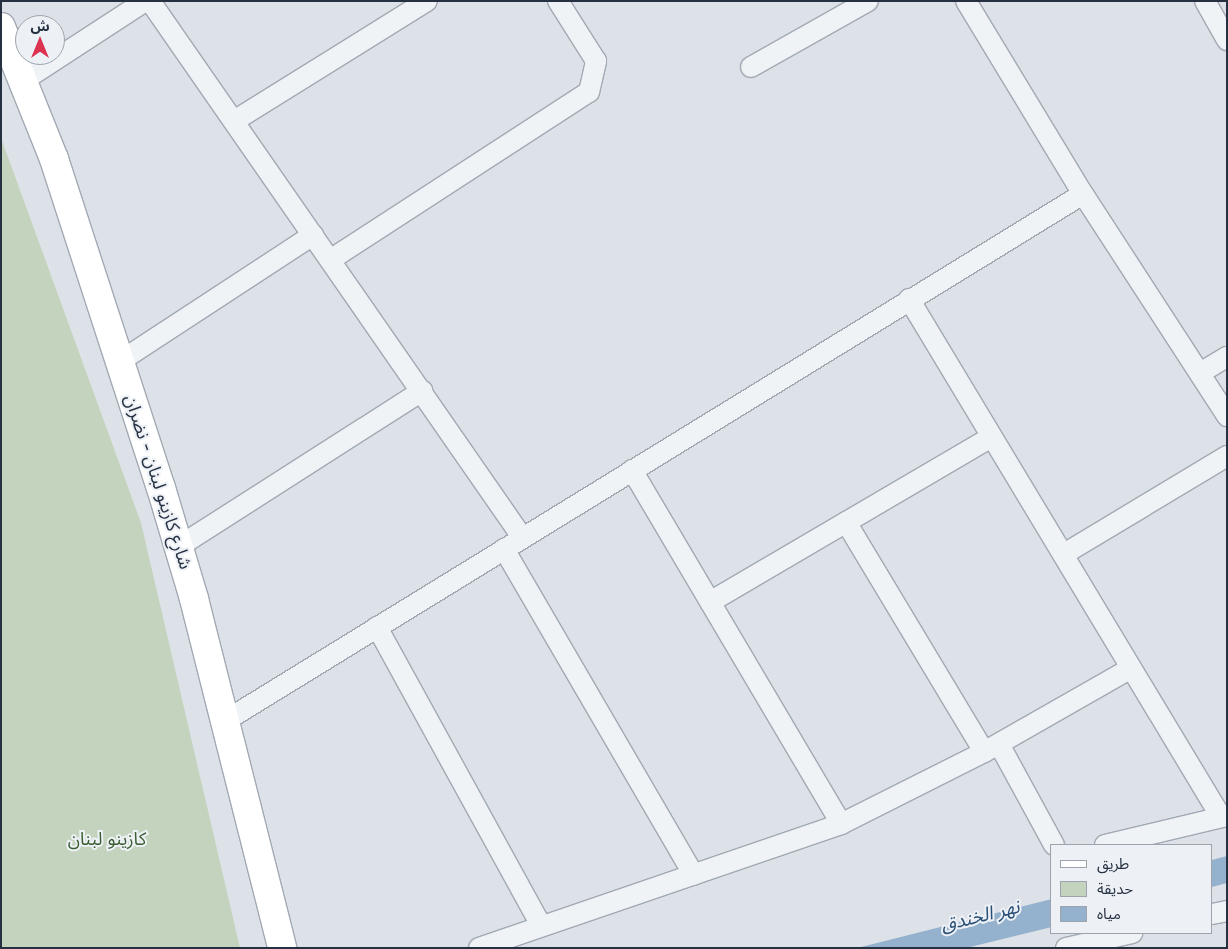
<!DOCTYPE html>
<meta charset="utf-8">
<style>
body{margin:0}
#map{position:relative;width:1228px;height:949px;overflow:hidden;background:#dde2e9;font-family:Inter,"Noto Sans Arabic",sans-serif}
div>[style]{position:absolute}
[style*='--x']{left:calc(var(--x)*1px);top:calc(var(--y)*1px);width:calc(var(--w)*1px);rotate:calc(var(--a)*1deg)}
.green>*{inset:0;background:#c4d3bd}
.water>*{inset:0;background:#94b1cd}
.roads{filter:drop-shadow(1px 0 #a2a9b3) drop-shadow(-1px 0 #a2a9b3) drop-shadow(0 1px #a2a9b3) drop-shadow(0 -1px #a2a9b3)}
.street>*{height:20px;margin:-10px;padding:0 10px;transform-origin:10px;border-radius:10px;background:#f0f3f6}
.secondary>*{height:28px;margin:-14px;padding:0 14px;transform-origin:14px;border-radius:14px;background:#fff}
span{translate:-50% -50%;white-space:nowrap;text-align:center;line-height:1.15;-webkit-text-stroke:4px #edf1f6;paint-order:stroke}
.street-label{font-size:18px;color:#253041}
.park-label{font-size:18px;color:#3b5e31}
.water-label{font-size:19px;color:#2b5078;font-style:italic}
.frame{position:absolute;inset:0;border:2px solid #253041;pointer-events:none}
.legend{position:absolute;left:1050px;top:844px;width:162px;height:90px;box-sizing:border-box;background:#edf1f6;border:1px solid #9da4ae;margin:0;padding:6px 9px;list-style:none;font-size:15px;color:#253041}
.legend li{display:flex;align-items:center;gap:10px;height:25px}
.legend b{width:25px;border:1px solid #9da4ae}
.north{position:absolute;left:15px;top:15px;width:50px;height:50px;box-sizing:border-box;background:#edf1f6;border:1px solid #9da4ae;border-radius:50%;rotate:0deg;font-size:14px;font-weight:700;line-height:20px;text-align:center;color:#253041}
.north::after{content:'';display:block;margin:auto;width:18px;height:22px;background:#db3452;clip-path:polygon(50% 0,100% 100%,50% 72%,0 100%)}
</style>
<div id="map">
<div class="green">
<div style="clip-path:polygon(1px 138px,141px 523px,240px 948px,1px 948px)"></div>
</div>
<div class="water">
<div style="clip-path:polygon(1227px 856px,1227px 883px,1212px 887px,1212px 860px)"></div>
<div style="clip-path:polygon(1052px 899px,1052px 927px,966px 948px,857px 948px)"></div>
</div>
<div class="roads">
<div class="street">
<div style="--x:150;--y:1;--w:652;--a:55.24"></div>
<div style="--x:966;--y:1;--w:226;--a:58.8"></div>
<div style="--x:1083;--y:194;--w:265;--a:57"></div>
<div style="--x:1205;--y:1;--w:45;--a:60.6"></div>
<div style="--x:751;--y:67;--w:134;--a:-29.4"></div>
<div style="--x:24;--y:80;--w:145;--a:-33.1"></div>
<div style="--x:234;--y:121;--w:227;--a:-31.9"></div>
<div style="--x:330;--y:260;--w:309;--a:-33"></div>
<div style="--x:589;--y:92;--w:32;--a:-77"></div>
<div style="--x:596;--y:61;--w:71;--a:-122.3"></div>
<div style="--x:909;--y:299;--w:605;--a:58.94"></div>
<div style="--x:119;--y:362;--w:232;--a:-33.2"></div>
<div style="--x:1200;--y:373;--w:31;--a:-31"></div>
<div style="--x:632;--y:470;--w:411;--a:59.4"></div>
<div style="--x:846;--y:522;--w:268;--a:59"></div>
<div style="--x:178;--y:547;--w:290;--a:-32.6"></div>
<div style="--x:504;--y:549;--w:377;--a:59.8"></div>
<div style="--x:1064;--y:554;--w:190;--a:-31"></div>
<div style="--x:710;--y:602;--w:326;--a:-30.4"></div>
<div style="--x:377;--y:627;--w:340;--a:61.2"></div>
<div style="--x:225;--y:721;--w:1007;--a:-31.56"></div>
<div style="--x:999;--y:744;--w:115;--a:61.4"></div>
<div style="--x:1105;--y:845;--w:125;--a:-13.4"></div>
<div style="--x:1212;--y:914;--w:15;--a:-11"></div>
<div style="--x:479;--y:948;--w:383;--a:-18.9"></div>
<div style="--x:841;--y:824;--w:160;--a:-26.7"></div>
<div style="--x:984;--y:752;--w:169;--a:-29.7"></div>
<div style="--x:1066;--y:948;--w:68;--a:-12.8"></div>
</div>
<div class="secondary">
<div style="--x:1;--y:27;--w:142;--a:68.1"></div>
<div style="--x:54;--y:159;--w:346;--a:72"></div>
<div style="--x:161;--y:488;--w:116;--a:73.4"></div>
<div style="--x:194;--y:599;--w:360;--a:75.8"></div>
</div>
</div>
<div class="street-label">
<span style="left:158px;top:482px;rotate:72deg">شارع كازينو لبنان - نضران</span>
</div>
<div class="park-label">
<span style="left:107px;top:839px">كازينو لبنان</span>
</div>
<div class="water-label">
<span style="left:980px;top:916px;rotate:-14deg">نهر الخندق</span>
</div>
<div class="frame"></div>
<ul class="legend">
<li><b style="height:6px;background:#fff"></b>طريق</li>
<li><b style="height:14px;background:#c4d3bd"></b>حديقة</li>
<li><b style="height:14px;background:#94b1cd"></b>مياه</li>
</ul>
<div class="north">ش</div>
</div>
